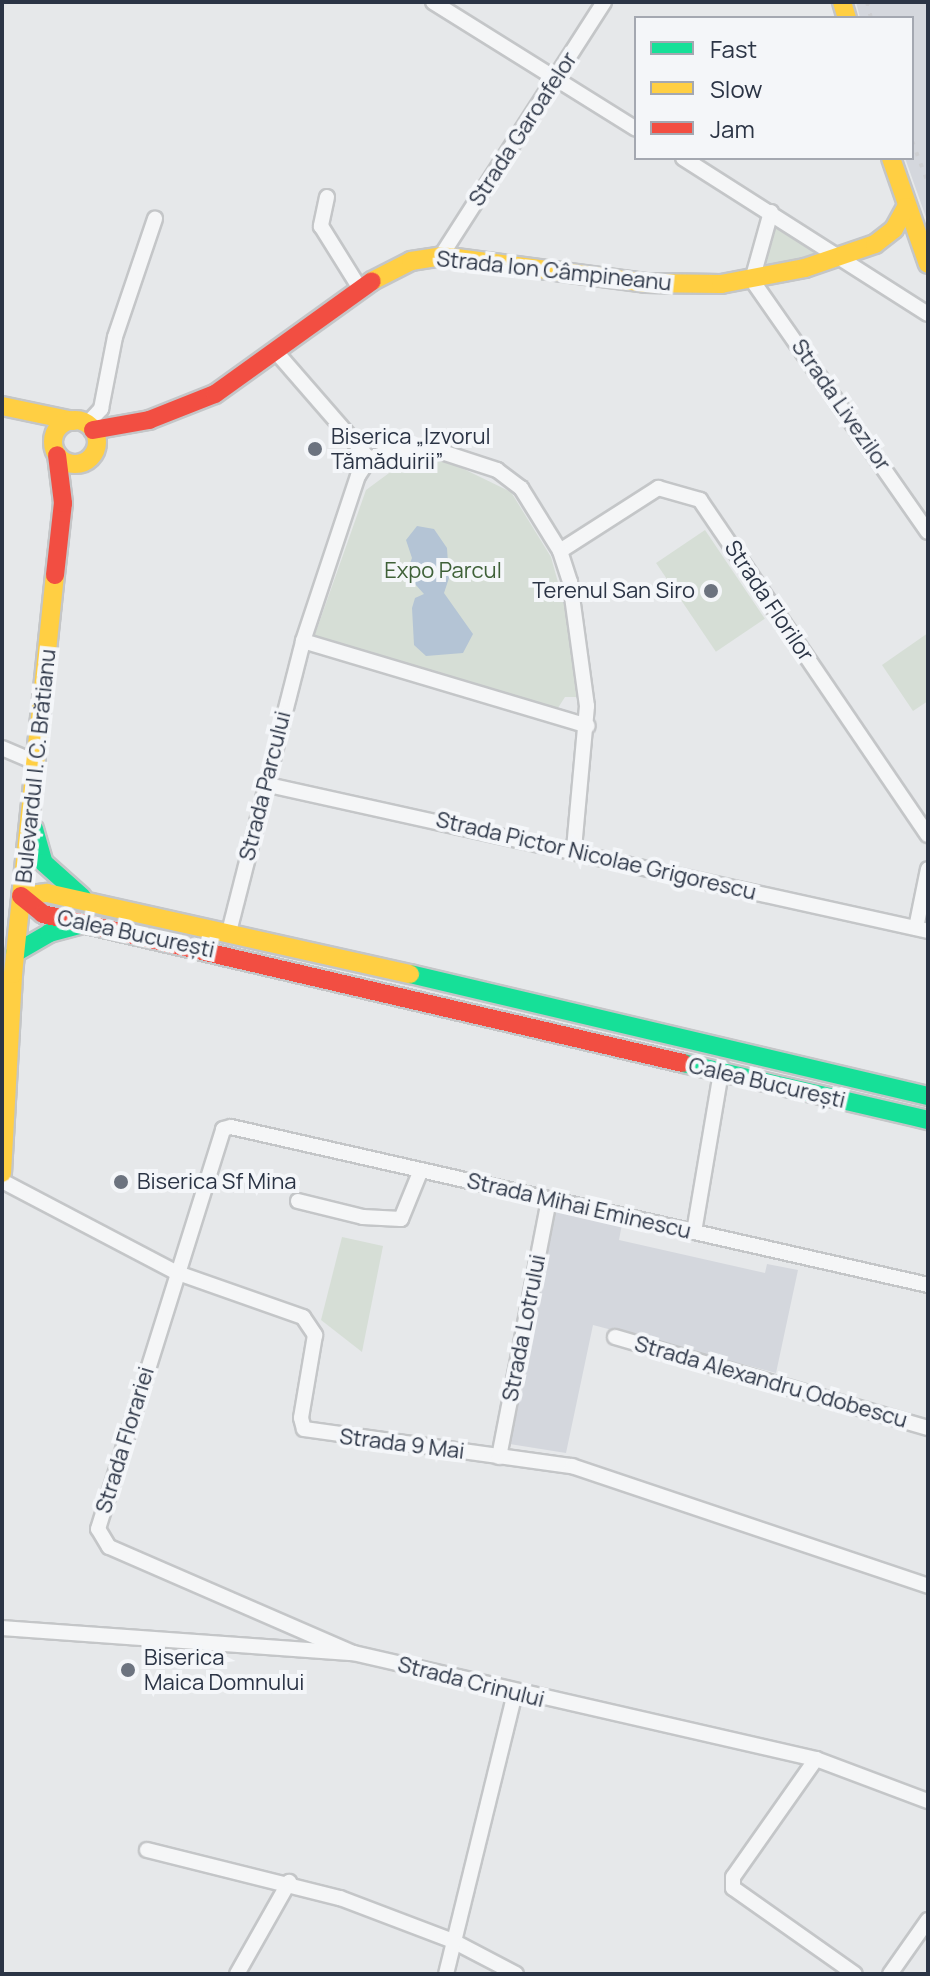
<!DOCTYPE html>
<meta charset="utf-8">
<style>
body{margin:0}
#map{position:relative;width:930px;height:1976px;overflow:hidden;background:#e6e8ea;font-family:Manrope,sans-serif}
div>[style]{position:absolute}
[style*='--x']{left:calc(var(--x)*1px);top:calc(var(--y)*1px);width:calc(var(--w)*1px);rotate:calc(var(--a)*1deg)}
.built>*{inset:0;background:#d4d7dd}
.green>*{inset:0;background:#d6ded6;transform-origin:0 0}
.water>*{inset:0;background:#b4c4d5}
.roads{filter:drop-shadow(2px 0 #c4c6c8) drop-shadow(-2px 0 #c4c6c8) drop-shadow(0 2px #c4c6c8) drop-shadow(0 -2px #c4c6c8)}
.street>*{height:14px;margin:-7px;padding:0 7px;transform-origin:7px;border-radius:7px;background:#f5f6f7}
.fast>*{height:18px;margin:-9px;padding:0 9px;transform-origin:9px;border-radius:9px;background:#16e098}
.slow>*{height:18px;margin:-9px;padding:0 9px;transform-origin:9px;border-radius:9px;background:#ffcf43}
.slow>.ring{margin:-9px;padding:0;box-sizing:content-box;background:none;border:18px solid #ffcf43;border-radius:50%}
.jam>*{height:18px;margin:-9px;padding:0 9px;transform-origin:9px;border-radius:9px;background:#f24e42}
.rail>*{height:4px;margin-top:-2px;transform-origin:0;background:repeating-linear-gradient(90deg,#cecfd2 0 4px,transparent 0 12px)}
.dots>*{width:22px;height:22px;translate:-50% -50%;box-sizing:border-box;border:4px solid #f4f6f9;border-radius:50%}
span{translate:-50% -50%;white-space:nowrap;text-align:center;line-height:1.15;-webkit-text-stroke:8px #f4f6f9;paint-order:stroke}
.street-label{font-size:22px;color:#2b3445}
.poi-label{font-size:22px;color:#2b3445}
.left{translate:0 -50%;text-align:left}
.right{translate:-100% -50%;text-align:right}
.park-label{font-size:22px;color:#3f6138}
.frame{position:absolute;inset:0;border:4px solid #2b3445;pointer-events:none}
.legend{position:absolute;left:634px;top:16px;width:280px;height:144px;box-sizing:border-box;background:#f4f6f9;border:2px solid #a4a8b1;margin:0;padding:10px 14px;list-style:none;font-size:24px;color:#2b3445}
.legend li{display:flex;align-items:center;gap:16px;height:40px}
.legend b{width:40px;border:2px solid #a4a8b1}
</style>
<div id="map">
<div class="built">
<div style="clip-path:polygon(856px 2px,928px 2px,928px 223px,905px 158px,912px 158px,912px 18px,860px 18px)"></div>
<div style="clip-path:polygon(556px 1207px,622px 1224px,619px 1240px,765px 1273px,767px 1264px,798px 1270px,776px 1373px,593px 1325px,566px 1453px,504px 1443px)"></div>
</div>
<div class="green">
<div style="clip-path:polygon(771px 212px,839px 257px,752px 280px)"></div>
<div style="clip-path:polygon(441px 458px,511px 492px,551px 557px,573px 637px,582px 697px,565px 697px,556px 711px,313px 640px,366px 490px,404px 462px)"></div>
<div style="left:705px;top:530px;width:107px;height:59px;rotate:56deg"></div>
<div style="clip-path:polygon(928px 633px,928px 701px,913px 711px,882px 665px)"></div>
<div style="clip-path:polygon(342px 1237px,383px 1246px,362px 1352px,321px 1320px)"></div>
</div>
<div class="water">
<div style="clip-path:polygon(417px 526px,434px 529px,447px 548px,449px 578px,444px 593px,473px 634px,463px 653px,426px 656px,414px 645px,412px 608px,415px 598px,424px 594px,406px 574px,412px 558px,406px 540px)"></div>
</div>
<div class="roads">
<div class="street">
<div style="--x:433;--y:2;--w:239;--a:32"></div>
<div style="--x:683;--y:158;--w:290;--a:32.5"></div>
<div style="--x:327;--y:197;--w:30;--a:102"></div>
<div style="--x:321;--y:226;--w:72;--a:58.1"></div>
<div style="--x:771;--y:212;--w:71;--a:105.6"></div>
<div style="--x:752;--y:280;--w:307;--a:55.1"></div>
<div style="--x:441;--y:256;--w:302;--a:-57.3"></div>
<div style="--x:277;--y:353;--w:140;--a:49"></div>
<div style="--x:87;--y:424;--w:21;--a:-47"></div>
<div style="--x:101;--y:409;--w:73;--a:-79"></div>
<div style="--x:115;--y:337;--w:125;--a:-71.3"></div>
<div style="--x:560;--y:551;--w:117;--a:-32.7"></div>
<div style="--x:658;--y:488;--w:44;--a:15.9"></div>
<div style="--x:700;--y:500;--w:405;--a:55.8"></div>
<div style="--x:303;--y:641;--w:297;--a:16.6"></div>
<div style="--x:2;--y:748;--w:39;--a:23"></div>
<div style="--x:264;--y:784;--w:680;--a:12.48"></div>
<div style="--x:916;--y:928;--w:60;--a:-78.5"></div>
<div style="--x:229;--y:932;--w:300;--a:-75.7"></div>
<div style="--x:303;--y:641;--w:174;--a:-71.6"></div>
<div style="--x:358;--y:476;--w:20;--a:-57"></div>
<div style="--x:369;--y:459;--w:26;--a:-21"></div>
<div style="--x:393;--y:450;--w:49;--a:2.3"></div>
<div style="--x:442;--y:452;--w:58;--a:18.1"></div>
<div style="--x:497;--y:470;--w:30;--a:37"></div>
<div style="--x:521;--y:488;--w:74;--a:58.2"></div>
<div style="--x:560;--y:551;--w:33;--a:72"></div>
<div style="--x:570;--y:582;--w:125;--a:82.2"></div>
<div style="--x:587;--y:706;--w:144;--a:95.2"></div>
<div style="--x:2;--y:1181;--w:195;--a:27.7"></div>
<div style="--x:175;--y:1272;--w:136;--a:19.4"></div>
<div style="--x:303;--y:1317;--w:22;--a:56"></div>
<div style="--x:315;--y:1335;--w:84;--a:99.6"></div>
<div style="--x:301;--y:1418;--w:11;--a:75"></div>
<div style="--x:304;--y:1429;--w:271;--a:7.9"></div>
<div style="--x:572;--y:1466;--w:376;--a:18.6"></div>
<div style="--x:298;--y:1201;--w:67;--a:13.8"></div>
<div style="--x:363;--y:1217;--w:38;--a:3"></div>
<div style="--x:401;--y:1219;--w:53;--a:-67.8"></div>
<div style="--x:694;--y:1232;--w:167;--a:-80.4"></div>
<div style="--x:615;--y:1337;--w:326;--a:16.2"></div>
<div style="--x:499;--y:1457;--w:263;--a:-79"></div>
<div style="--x:2;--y:1628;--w:352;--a:4.1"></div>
<div style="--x:353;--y:1653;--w:475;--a:12.9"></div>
<div style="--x:816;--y:1759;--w:120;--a:20.6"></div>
<div style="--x:353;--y:1653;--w:266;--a:-156.5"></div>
<div style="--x:109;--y:1547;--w:21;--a:-121"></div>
<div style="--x:98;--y:1529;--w:419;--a:-72.6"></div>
<div style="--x:223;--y:1129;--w:8;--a:-14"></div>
<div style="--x:231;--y:1127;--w:715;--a:12.77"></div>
<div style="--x:816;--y:1759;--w:144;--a:125.1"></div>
<div style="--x:733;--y:1877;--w:11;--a:90"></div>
<div style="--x:733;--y:1888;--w:149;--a:35.2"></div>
<div style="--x:147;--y:1850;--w:199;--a:14"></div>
<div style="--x:340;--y:1898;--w:121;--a:20.8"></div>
<div style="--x:453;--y:1941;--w:71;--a:27.6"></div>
<div style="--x:237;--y:1974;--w:106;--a:-60.5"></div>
<div style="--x:446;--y:1974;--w:288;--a:-76.2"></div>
<div style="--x:890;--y:1974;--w:66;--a:-54.9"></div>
</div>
<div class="fast">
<div style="--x:34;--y:829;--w:35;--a:74"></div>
<div style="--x:44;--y:863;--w:51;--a:41.8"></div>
<div style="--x:15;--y:953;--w:39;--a:-30"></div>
<div style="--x:49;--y:933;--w:34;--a:-15"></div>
<div style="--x:410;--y:974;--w:532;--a:13.25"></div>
<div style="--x:683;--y:1063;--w:252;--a:13.1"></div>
</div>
<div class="slow">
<div style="--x:842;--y:2;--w:17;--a:73"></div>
<div style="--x:891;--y:158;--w:112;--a:70.8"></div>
<div style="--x:372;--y:281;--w:44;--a:-27.1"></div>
<div style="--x:411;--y:261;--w:30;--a:-9"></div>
<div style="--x:441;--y:256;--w:206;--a:7.5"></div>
<div style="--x:645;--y:283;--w:76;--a:0.8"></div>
<div style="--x:721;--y:284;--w:86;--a:-10.8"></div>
<div style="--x:805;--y:268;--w:74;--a:-18.9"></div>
<div style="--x:875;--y:244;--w:24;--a:-38"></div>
<div style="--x:894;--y:229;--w:25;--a:-61"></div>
<div style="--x:2;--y:406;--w:73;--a:11.9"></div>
<div class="ring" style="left:53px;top:420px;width:26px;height:26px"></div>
<div style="--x:21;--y:896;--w:26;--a:-7"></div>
<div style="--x:47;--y:893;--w:372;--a:12.6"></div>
<div style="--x:2;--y:1173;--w:199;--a:-86.8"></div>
<div style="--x:13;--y:974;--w:401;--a:-84"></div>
</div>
<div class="jam">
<div style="--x:93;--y:430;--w:57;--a:-10.1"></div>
<div style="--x:149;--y:420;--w:71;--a:-21.5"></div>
<div style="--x:215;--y:394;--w:193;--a:-35.7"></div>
<div style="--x:55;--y:575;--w:72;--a:-83.7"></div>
<div style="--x:63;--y:503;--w:48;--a:-97.1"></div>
<div style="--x:21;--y:896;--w:28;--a:39"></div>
<div style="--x:43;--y:914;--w:657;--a:13.11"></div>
</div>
</div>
<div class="rail">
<div style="--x:867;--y:2;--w:16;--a:76"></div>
<div style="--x:912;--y:141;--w:45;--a:69.1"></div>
</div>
<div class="dots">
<div style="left:315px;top:449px;background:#6c737f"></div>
<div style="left:711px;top:591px;background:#6c737f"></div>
<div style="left:121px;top:1182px;background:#6c737f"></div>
<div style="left:128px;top:1670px;background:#6c737f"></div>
</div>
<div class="street-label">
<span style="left:523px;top:129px;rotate:-57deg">Strada Garoafelor</span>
<span style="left:554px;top:271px;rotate:6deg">Strada Ion Câmpineanu</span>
<span style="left:841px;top:405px;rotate:55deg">Strada Livezilor</span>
<span style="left:769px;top:601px;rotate:56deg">Strada Florilor</span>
<span style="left:36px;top:766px;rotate:-84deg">Bulevardul I. C. Brătianu</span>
<span style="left:265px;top:786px;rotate:-76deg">Strada Parcului</span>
<span style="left:596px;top:856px;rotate:13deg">Strada Pictor Nicolae Grigorescu</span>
<span style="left:136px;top:934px;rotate:12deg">Calea București</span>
<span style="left:767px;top:1083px;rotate:13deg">Calea București</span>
<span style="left:579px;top:1206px;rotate:13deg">Strada Mihai Eminescu</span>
<span style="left:524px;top:1328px;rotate:-79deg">Strada Lotrului</span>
<span style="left:771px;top:1382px;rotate:16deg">Strada Alexandru Odobescu</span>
<span style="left:125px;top:1440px;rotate:-73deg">Strada Florariei</span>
<span style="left:402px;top:1444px;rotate:7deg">Strada 9 Mai</span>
<span style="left:471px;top:1682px;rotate:14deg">Strada Crinului</span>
</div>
<div class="poi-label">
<span class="left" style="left:331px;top:449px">Biserica „Izvorul<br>Tămăduirii”</span>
<span class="right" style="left:695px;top:591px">Terenul San Siro</span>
<span class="left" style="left:137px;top:1182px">Biserica Sf Mina</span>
<span class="left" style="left:144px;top:1670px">Biserica<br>Maica Domnului</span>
</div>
<div class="park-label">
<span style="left:443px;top:571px">Expo Parcul</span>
</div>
<div class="frame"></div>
<ul class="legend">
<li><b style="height:10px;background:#16e098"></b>Fast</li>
<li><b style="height:10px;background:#ffcf43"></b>Slow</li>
<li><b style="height:10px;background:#f24e42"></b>Jam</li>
</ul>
</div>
